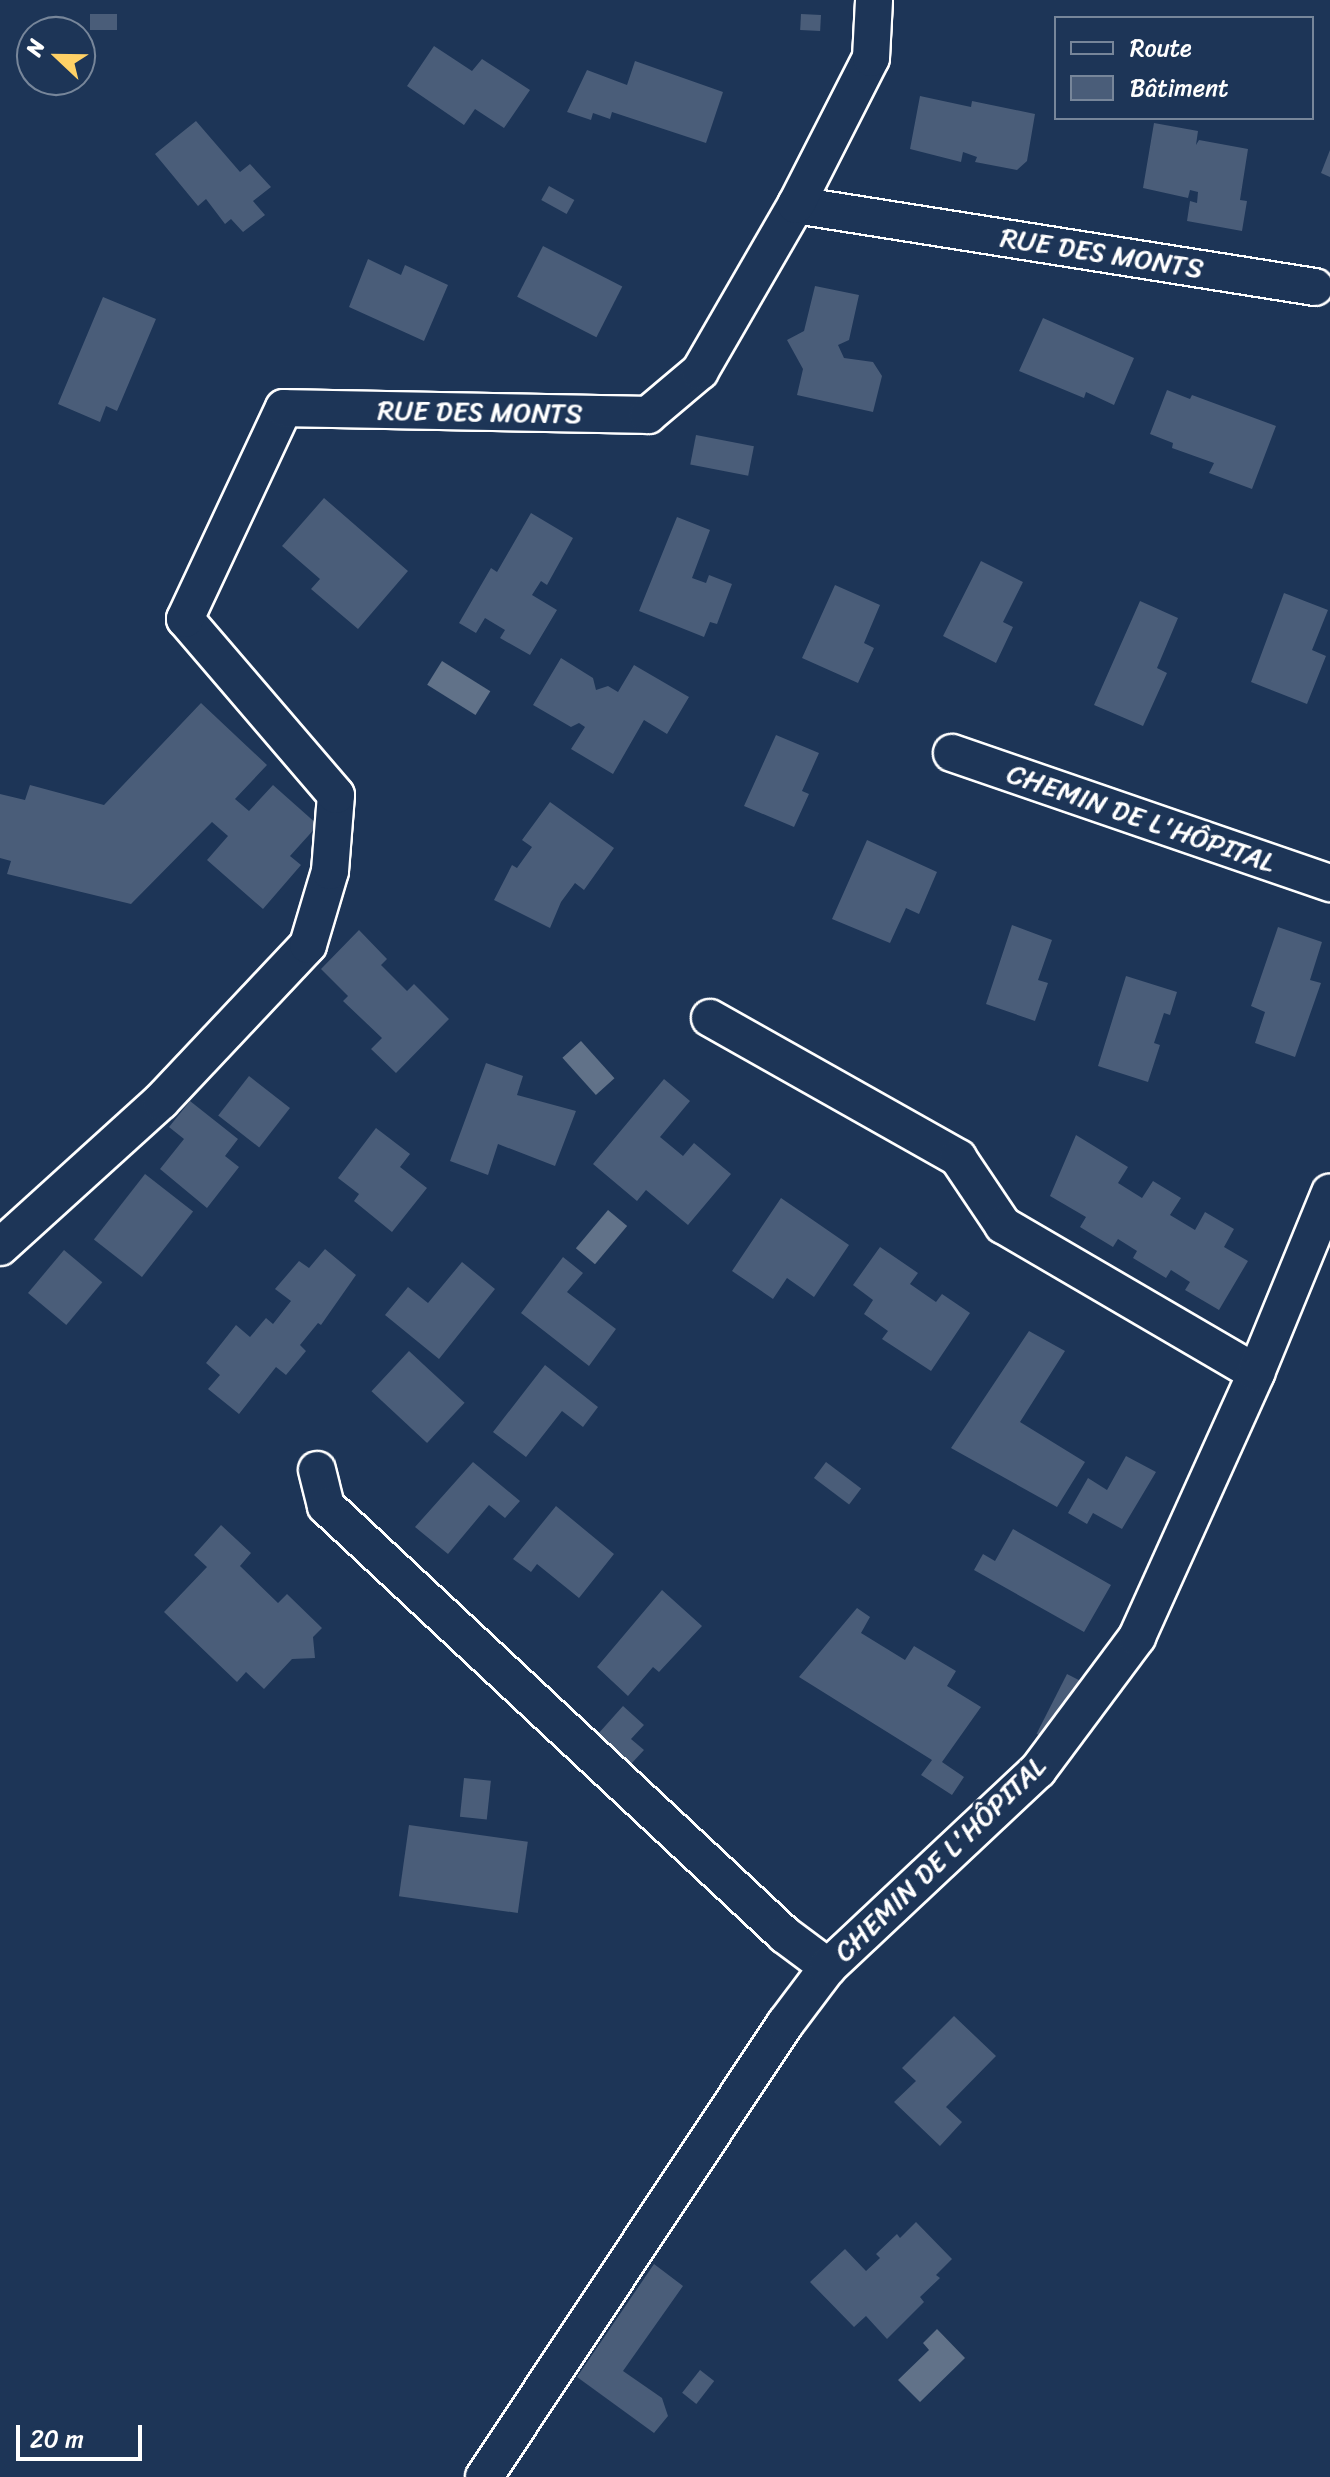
<!DOCTYPE html>
<meta charset="utf-8">
<style>
body{margin:0}
#map{position:relative;width:1330px;height:2477px;overflow:hidden;background:#1d3557;font-family:Sriracha,sans-serif}
div>[style]{position:absolute}
[style*='--x']{left:calc(var(--x)*1px);top:calc(var(--y)*1px);width:calc(var(--w)*1px);rotate:calc(var(--a)*1deg)}
.water>*{inset:0;background:#617289;transform-origin:0 0}
.building>*{inset:0;background:#4a5d79;transform-origin:0 0}
.roads{filter:drop-shadow(2px 0 #fff) drop-shadow(-2px 0 #fff) drop-shadow(0 2px #fff) drop-shadow(0 -2px #fff)}
.street>*{height:36px;margin:-18px;padding:0 18px;transform-origin:18px;border-radius:18px;background:#1d3557}
span{translate:-50% -50%;white-space:nowrap;text-align:center;line-height:1.15;-webkit-text-stroke:6px #1d3557;paint-order:stroke}
.street-label{font-size:28px;color:#fff}
.legend{position:absolute;left:1054px;top:16px;width:260px;height:104px;box-sizing:border-box;background:#1d3557;border:2px solid #77869a;margin:0;padding:10px 14px;list-style:none;font-size:24px;color:#fff}
.legend li{display:flex;align-items:center;gap:16px;height:40px}
.legend b{width:40px;border:2px solid #77869a}
.north{position:absolute;left:16px;top:16px;width:80px;height:80px;box-sizing:border-box;background:#1d3557;border:2px solid #77869a;border-radius:50%;rotate:292deg;font-size:22px;font-weight:700;line-height:32px;text-align:center;color:#fff}
.north::after{content:'';display:block;margin:auto;width:28px;height:36px;background:#ffd166;clip-path:polygon(50% 0,100% 100%,50% 72%,0 100%)}
.scale{position:absolute;left:16px;top:2425px;width:126px;height:36px;box-sizing:border-box;border:4px solid #fff;border-top:0;padding-left:10px;font-size:24px;line-height:28px;white-space:nowrap;color:#fff;-webkit-text-stroke:6px #1d3557;paint-order:stroke}
</style>
<div id="map">
<div class="water">
<div style="left:442px;top:661px;width:57px;height:28px;rotate:32deg"></div>
<div style="left:581px;top:1041px;width:50px;height:25px;rotate:48deg"></div>
<div style="left:608px;top:1210px;width:25px;height:50px;rotate:40deg"></div>
<div style="clip-path:polygon(937px 2329px,965px 2358px,920px 2402px,898px 2380px,929px 2350px,923px 2343px)"></div>
</div>
<div class="building">
<div style="left:90px;top:14px;width:27px;height:16px"></div>
<div style="left:801px;top:14px;width:20px;height:16px;rotate:3deg"></div>
<div style="clip-path:polygon(434px 46px,472px 71px,482px 59px,530px 90px,504px 128px,475px 109px,464px 125px,407px 86px)"></div>
<div style="clip-path:polygon(635px 61px,723px 92px,706px 143px,612px 112px,610px 119px,593px 113px,591px 120px,567px 112px,587px 70px,627px 85px)"></div>
<div style="clip-path:polygon(920px 96px,971px 107px,972px 101px,1035px 114px,1027px 161px,1017px 170px,975px 162px,977px 157px,963px 152px,961px 162px,910px 149px)"></div>
<div style="clip-path:polygon(196px 121px,240px 172px,250px 164px,271px 187px,253px 201px,265px 215px,243px 232px,231px 219px,225px 224px,206px 199px,198px 206px,155px 154px)"></div>
<div style="clip-path:polygon(1154px 123px,1198px 131px,1196px 145px,1199px 140px,1248px 149px,1240px 200px,1247px 201px,1242px 231px,1187px 221px,1190px 201px,1197px 203px,1198px 192px,1190px 190px,1188px 198px,1143px 188px)"></div>
<div style="clip-path:polygon(1330px 150px,1330px 177px,1321px 173px)"></div>
<div style="left:549px;top:186px;width:29px;height:16px;rotate:29deg"></div>
<div style="left:543px;top:246px;width:89px;height:57px;rotate:27deg"></div>
<div style="clip-path:polygon(368px 259px,401px 275px,405px 265px,448px 285px,424px 341px,349px 307px)"></div>
<div style="clip-path:polygon(815px 286px,859px 295px,849px 340px,838px 345px,844px 358px,873px 362px,882px 376px,873px 412px,797px 395px,803px 369px,787px 340px,804px 331px)"></div>
<div style="clip-path:polygon(103px 297px,156px 319px,117px 411px,106px 406px,100px 422px,58px 404px)"></div>
<div style="clip-path:polygon(1043px 318px,1134px 358px,1114px 405px,1086px 392px,1084px 398px,1019px 371px)"></div>
<div style="clip-path:polygon(1167px 390px,1190px 399px,1192px 395px,1276px 426px,1252px 489px,1209px 473px,1214px 463px,1172px 448px,1173px 443px,1150px 434px)"></div>
<div style="left:696px;top:435px;width:59px;height:30px;rotate:11deg"></div>
<div style="clip-path:polygon(324px 498px,408px 571px,358px 629px,311px 589px,320px 579px,282px 546px)"></div>
<div style="clip-path:polygon(531px 513px,573px 538px,547px 585px,541px 581px,532px 595px,557px 610px,530px 655px,500px 638px,505px 630px,485px 618px,476px 633px,459px 623px,491px 568px,497px 572px)"></div>
<div style="clip-path:polygon(677px 517px,710px 530px,692px 578px,706px 583px,709px 575px,732px 584px,717px 624px,710px 622px,704px 637px,639px 611px)"></div>
<div style="clip-path:polygon(981px 561px,1023px 582px,1003px 622px,1013px 627px,996px 663px,943px 636px)"></div>
<div style="clip-path:polygon(835px 585px,880px 605px,864px 643px,874px 648px,858px 683px,802px 658px)"></div>
<div style="clip-path:polygon(1284px 593px,1328px 610px,1312px 650px,1326px 656px,1307px 704px,1251px 682px)"></div>
<div style="clip-path:polygon(1140px 601px,1178px 618px,1157px 668px,1167px 673px,1143px 726px,1094px 705px)"></div>
<div style="clip-path:polygon(561px 658px,593px 678px,596px 690px,608px 686px,618px 692px,634px 665px,689px 697px,667px 734px,644px 720px,613px 774px,571px 749px,585px 727px,579px 723px,571px 727px,533px 705px)"></div>
<div style="clip-path:polygon(201px 703px,267px 765px,235px 799px,249px 811px,273px 785px,318px 825px,290px 856px,301px 865px,263px 909px,207px 860px,228px 836px,212px 822px,131px 904px,7px 874px,11px 861px,0 858px,0 794px,25px 800px,30px 785px,104px 805px)"></div>
<div style="clip-path:polygon(776px 735px,819px 753px,802px 791px,809px 794px,794px 827px,744px 806px)"></div>
<div style="clip-path:polygon(550px 802px,614px 848px,584px 890px,575px 883px,561px 902px,550px 928px,494px 900px,512px 865px,517px 868px,532px 847px,522px 840px)"></div>
<div style="clip-path:polygon(867px 840px,937px 872px,919px 914px,906px 908px,890px 943px,832px 919px)"></div>
<div style="clip-path:polygon(1012px 925px,1052px 940px,1038px 980px,1048px 983px,1035px 1021px,986px 1004px)"></div>
<div style="clip-path:polygon(1278px 927px,1322px 942px,1310px 980px,1321px 983px,1295px 1057px,1255px 1043px,1265px 1012px,1251px 1006px)"></div>
<div style="clip-path:polygon(359px 930px,387px 959px,381px 965px,407px 991px,414px 984px,449px 1019px,396px 1073px,371px 1049px,382px 1038px,343px 1001px,348px 996px,321px 969px)"></div>
<div style="clip-path:polygon(1126px 976px,1177px 992px,1170px 1015px,1164px 1013px,1154px 1043px,1160px 1045px,1148px 1082px,1098px 1066px)"></div>
<div style="clip-path:polygon(486px 1063px,523px 1076px,517px 1095px,576px 1111px,555px 1166px,498px 1144px,488px 1175px,450px 1161px)"></div>
<div style="left:249px;top:1076px;width:52px;height:50px;rotate:38deg"></div>
<div style="clip-path:polygon(664px 1079px,690px 1101px,660px 1137px,683px 1156px,694px 1143px,731px 1174px,688px 1225px,646px 1190px,637px 1201px,593px 1164px)"></div>
<div style="clip-path:polygon(190px 1101px,238px 1139px,225px 1156px,239px 1167px,207px 1208px,160px 1169px,184px 1139px,169px 1127px)"></div>
<div style="clip-path:polygon(376px 1128px,410px 1154px,400px 1167px,427px 1188px,392px 1232px,354px 1201px,359px 1194px,338px 1178px)"></div>
<div style="clip-path:polygon(1076px 1135px,1128px 1167px,1118px 1183px,1142px 1198px,1153px 1181px,1181px 1198px,1170px 1215px,1195px 1230px,1205px 1212px,1234px 1229px,1224px 1247px,1248px 1261px,1219px 1310px,1185px 1290px,1190px 1282px,1171px 1270px,1166px 1278px,1133px 1258px,1137px 1251px,1118px 1239px,1113px 1247px,1080px 1227px,1086px 1217px,1050px 1196px)"></div>
<div style="left:145px;top:1174px;width:61px;height:83px;rotate:38deg"></div>
<div style="clip-path:polygon(781px 1198px,849px 1245px,814px 1297px,787px 1278px,773px 1299px,732px 1271px)"></div>
<div style="clip-path:polygon(880px 1247px,918px 1273px,910px 1284px,936px 1302px,942px 1294px,970px 1313px,931px 1371px,882px 1339px,888px 1331px,864px 1314px,873px 1300px,853px 1285px)"></div>
<div style="clip-path:polygon(325px 1249px,356px 1275px,321px 1325px,318px 1323px,300px 1345px,306px 1351px,286px 1375px,276px 1367px,239px 1414px,208px 1389px,220px 1375px,206px 1363px,236px 1325px,250px 1337px,266px 1318px,273px 1324px,291px 1301px,275px 1289px,299px 1261px,309px 1268px)"></div>
<div style="left:64px;top:1250px;width:50px;height:56px;rotate:40deg"></div>
<div style="clip-path:polygon(563px 1257px,583px 1273px,567px 1292px,616px 1329px,589px 1366px,521px 1313px)"></div>
<div style="clip-path:polygon(462px 1262px,495px 1289px,439px 1359px,385px 1315px,408px 1287px,428px 1303px)"></div>
<div style="clip-path:polygon(1029px 1331px,1065px 1351px,1020px 1422px,1085px 1462px,1057px 1507px,951px 1448px)"></div>
<div style="left:409px;top:1351px;width:76px;height:55px;rotate:43deg"></div>
<div style="clip-path:polygon(545px 1365px,598px 1407px,583px 1427px,562px 1411px,526px 1457px,493px 1432px)"></div>
<div style="clip-path:polygon(1126px 1456px,1156px 1472px,1122px 1529px,1093px 1513px,1087px 1524px,1068px 1513px,1088px 1478px,1107px 1490px)"></div>
<div style="clip-path:polygon(473px 1462px,520px 1501px,505px 1518px,489px 1505px,448px 1554px,415px 1527px)"></div>
<div style="left:826px;top:1462px;width:44px;height:20px;rotate:37deg"></div>
<div style="clip-path:polygon(556px 1506px,614px 1554px,579px 1598px,537px 1564px,531px 1572px,513px 1559px)"></div>
<div style="clip-path:polygon(221px 1525px,251px 1553px,240px 1566px,278px 1603px,287px 1594px,322px 1628px,313px 1637px,315px 1658px,292px 1659px,264px 1689px,246px 1672px,237px 1682px,164px 1612px,207px 1567px,194px 1555px)"></div>
<div style="clip-path:polygon(1013px 1529px,1111px 1585px,1084px 1632px,974px 1570px,983px 1554px,995px 1561px)"></div>
<div style="clip-path:polygon(662px 1590px,702px 1626px,659px 1672px,653px 1667px,628px 1696px,597px 1667px)"></div>
<div style="clip-path:polygon(857px 1608px,870px 1617px,861px 1633px,905px 1660px,914px 1646px,956px 1671px,947px 1686px,981px 1707px,942px 1762px,964px 1777px,952px 1795px,921px 1775px,932px 1760px,799px 1677px)"></div>
<div style="left:1067px;top:1674px;width:22px;height:67px;rotate:27deg"></div>
<div style="clip-path:polygon(623px 1706px,644px 1725px,631px 1739px,644px 1750px,631px 1764px,598px 1734px)"></div>
<div style="left:464px;top:1778px;width:27px;height:39px;rotate:6deg"></div>
<div style="left:409px;top:1825px;width:120px;height:72px;rotate:8deg"></div>
<div style="clip-path:polygon(954px 2016px,996px 2056px,946px 2107px,962px 2122px,940px 2146px,894px 2102px,916px 2081px,902px 2068px)"></div>
<div style="clip-path:polygon(916px 2222px,952px 2259px,936px 2275px,940px 2278px,920px 2297px,924px 2302px,887px 2339px,866px 2316px,854px 2327px,810px 2282px,845px 2249px,866px 2271px,880px 2258px,876px 2254px,897px 2234px,900px 2238px)"></div>
<div style="clip-path:polygon(654px 2264px,683px 2286px,623px 2371px,662px 2398px,668px 2416px,654px 2433px,577px 2377px)"></div>
<div style="left:700px;top:2370px;width:18px;height:29px;rotate:38deg"></div>
</div>
<div class="roads">
<div class="street">
<div style="--x:796;--y:205;--w:525;--a:8.98"></div>
<div style="--x:952;--y:753;--w:400;--a:19"></div>
<div style="--x:710;--y:1018;--w:285;--a:29.4"></div>
<div style="--x:958;--y:1158;--w:81;--a:56.1"></div>
<div style="--x:1003;--y:1225;--w:293;--a:30.3"></div>
<div style="--x:0;--y:1247;--w:217;--a:-42.2"></div>
<div style="--x:161;--y:1101;--w:214;--a:-46.7"></div>
<div style="--x:308;--y:945;--w:77;--a:-73.4"></div>
<div style="--x:330;--y:871;--w:76;--a:-85.5"></div>
<div style="--x:336;--y:795;--w:232;--a:-130.6"></div>
<div style="--x:185;--y:619;--w:233;--a:-64.9"></div>
<div style="--x:284;--y:408;--w:364;--a:1.1"></div>
<div style="--x:648;--y:415;--w:68;--a:-40.2"></div>
<div style="--x:700;--y:371;--w:192;--a:-60"></div>
<div style="--x:796;--y:205;--w:165;--a:-63"></div>
<div style="--x:871;--y:58;--w:58;--a:-87"></div>
<div style="--x:317;--y:1470;--w:37;--a:76"></div>
<div style="--x:326;--y:1506;--w:628;--a:43.07"></div>
<div style="--x:785;--y:1935;--w:54;--a:36.7"></div>
<div style="--x:484;--y:2477;--w:544;--a:-56.4"></div>
<div style="--x:785;--y:2024;--w:71;--a:-53"></div>
<div style="--x:828;--y:1967;--w:288;--a:-43.2"></div>
<div style="--x:1038;--y:1770;--w:166;--a:-53.3"></div>
<div style="--x:1137;--y:1637;--w:290;--a:-65.7"></div>
<div style="--x:1256;--y:1373;--w:195;--a:-67.7"></div>
</div>
</div>
<div class="street-label">
<span style="left:1102px;top:253px;rotate:9deg">RUE DES MONTS</span>
<span style="left:480px;top:412px;rotate:1deg">RUE DES MONTS</span>
<span style="left:1141px;top:818px;rotate:19deg">CHEMIN DE L'HÔPITAL</span>
<span style="left:940px;top:1859px;rotate:-44deg">CHEMIN DE L'HÔPITAL</span>
</div>
<ul class="legend">
<li><b style="height:10px;background:#1d3557"></b>Route</li>
<li><b style="height:22px;background:#4a5d79"></b>Bâtiment</li>
</ul>
<div class="north">N</div>
<div class="scale">20 m</div>
</div>
